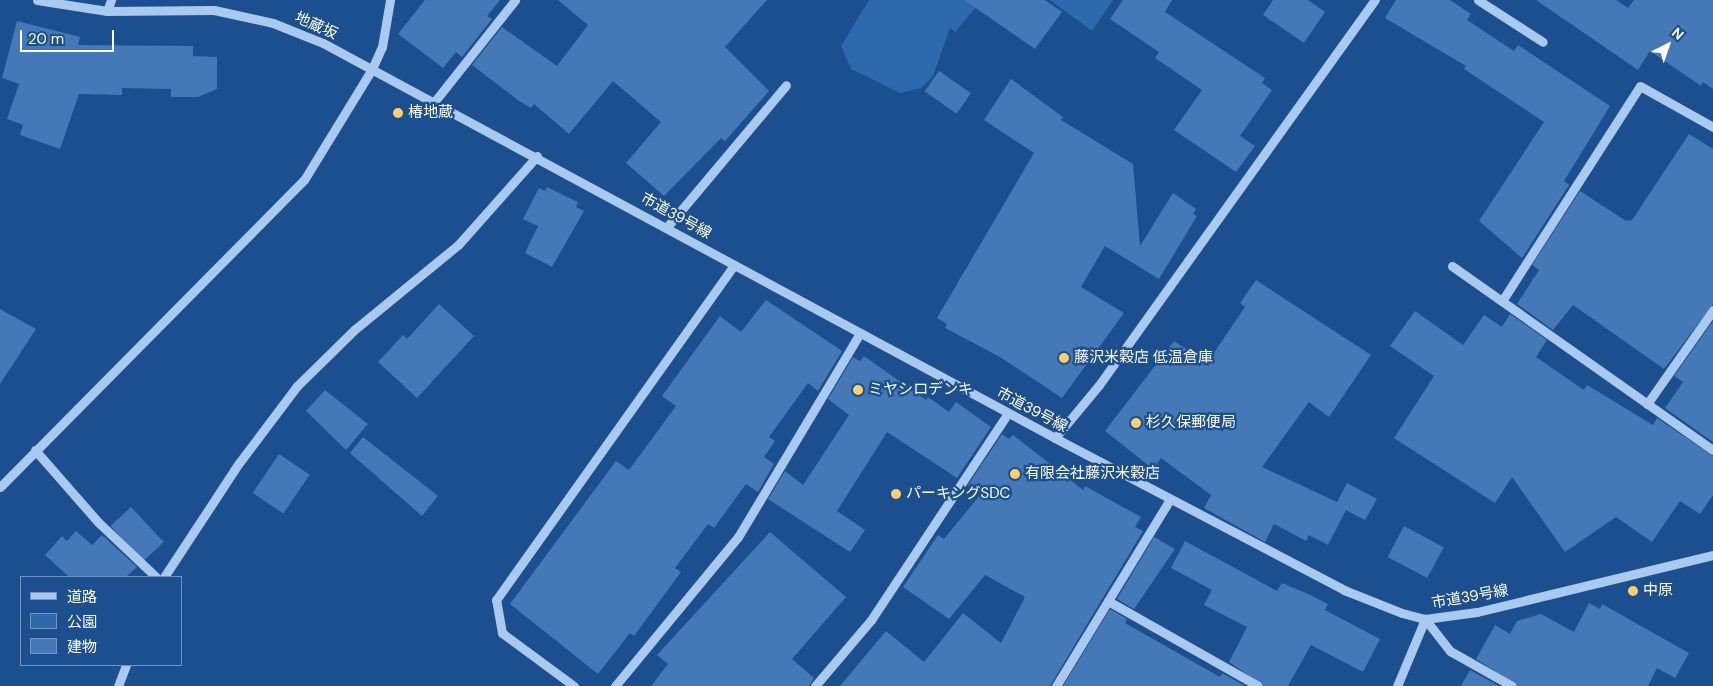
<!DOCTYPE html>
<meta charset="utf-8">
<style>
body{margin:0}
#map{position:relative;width:1713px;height:686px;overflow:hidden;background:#1b4f8f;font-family:"DM Sans","Noto Sans JP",sans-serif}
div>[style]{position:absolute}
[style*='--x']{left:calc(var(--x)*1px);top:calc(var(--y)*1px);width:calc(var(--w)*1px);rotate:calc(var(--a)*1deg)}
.green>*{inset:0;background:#2e69ad}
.building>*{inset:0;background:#4478b7;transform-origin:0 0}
.minor>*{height:9px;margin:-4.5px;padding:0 4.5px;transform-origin:4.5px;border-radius:4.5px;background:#a9c9ee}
.dots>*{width:14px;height:14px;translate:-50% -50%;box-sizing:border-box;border:2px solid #1b4f8f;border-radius:50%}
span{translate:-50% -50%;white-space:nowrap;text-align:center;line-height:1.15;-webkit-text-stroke:4.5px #1b4f8f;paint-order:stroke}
.street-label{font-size:15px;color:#fff}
.poi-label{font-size:15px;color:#fff}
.left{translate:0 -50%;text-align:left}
.legend{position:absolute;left:20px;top:576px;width:162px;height:90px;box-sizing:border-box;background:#1b4f8f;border:1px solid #7695bc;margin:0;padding:6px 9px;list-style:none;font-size:15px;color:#fff}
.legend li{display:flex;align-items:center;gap:10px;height:25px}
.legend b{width:25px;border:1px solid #7695bc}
.north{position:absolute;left:1643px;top:20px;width:50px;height:50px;-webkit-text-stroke:4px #1b4f8f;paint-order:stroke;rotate:41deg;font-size:14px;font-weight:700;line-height:20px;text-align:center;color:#fff}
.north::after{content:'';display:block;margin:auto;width:18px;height:22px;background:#fff;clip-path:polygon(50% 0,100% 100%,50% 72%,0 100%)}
.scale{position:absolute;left:20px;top:30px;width:94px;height:22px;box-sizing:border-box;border:2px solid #fff;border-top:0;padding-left:6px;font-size:15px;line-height:18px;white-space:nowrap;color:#fff;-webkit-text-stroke:4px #1b4f8f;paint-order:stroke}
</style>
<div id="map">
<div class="green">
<div style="clip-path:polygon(869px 0,982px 0,955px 32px,950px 28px,933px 76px,921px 88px,900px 93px,851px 69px,841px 46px)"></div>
<div style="clip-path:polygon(1050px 0,1113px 0,1092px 31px)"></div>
</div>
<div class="building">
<div style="clip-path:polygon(425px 0,500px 0,487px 16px,492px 19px,462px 57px,456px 52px,443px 68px,398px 34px)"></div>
<div style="clip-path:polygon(558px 0,767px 0,725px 47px,769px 91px,725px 141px,721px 138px,664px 196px,626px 163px,661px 122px,613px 81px,569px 134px,534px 104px,531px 108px,519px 101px,472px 65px,502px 27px,557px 66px,588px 25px)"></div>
<div style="clip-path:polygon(964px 0,1045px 0,1062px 12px,1035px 49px)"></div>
<div style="clip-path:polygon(1123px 0,1172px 0,1165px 12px,1265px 78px,1262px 83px,1272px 90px,1240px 136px,1255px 146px,1236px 172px,1174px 130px,1202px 90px,1155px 58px,1159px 52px,1110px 19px)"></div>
<div style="clip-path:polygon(1273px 0,1308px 0,1325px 12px,1304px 43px,1263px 15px)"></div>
<div style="clip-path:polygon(1396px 0,1450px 0,1471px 14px,1467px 20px,1514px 51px,1518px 45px,1610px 106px,1564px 181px,1569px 185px,1522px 258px,1479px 221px,1544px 122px,1464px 69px,1466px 66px,1385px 18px)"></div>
<div style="clip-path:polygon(1536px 0,1616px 0,1628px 8px,1634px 0,1713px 0,1713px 89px,1703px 82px,1701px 86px,1650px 51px,1638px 70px)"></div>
<div style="clip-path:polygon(17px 21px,80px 37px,78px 45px,193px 46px,193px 56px,217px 57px,217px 89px,198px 97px,171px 97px,171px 89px,122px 88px,122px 95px,79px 94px,60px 149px,20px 135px,23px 125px,7px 119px,19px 84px,2px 78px)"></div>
<div style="left:939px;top:71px;width:39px;height:25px;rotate:35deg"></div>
<div style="clip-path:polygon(1011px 79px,1063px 117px,1061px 120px,1133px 164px,1140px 246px,1173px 193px,1196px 209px,1193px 214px,1197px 216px,1159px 279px,1105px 246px,1081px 287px,1124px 313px,1062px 398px,1000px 357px,945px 328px,947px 324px,937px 318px,1034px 153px,984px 120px)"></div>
<div style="clip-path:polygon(1689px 134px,1713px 149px,1713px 304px,1664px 369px,1573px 305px,1553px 330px,1517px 304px,1539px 270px,1532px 265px,1580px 191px,1626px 221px,1632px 220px)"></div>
<div style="clip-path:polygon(547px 187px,578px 202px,576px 207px,584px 211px,552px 267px,525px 253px,538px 226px,523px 219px,539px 188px,545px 191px)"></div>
<div style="clip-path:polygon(1256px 280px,1371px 355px,1329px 417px,1309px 402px,1262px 467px,1337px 502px,1347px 483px,1377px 499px,1365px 520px,1346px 510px,1328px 545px,1309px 535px,1306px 541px,1274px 524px,1265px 542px,1204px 508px,1211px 495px,1161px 458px,1153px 469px,1105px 431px,1174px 341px,1207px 363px,1245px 307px,1240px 303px)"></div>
<div style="clip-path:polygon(766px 300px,842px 351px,818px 391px,808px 383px,769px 437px,775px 441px,764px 457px,774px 464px,758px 492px,746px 484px,714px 528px,708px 524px,675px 568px,681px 572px,634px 636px,630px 633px,598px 674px,510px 604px,616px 461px,629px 470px,676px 406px,662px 396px,720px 316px,741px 332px)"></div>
<div style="clip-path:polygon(439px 304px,474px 336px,417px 398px,378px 362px,403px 335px,407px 339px)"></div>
<div style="clip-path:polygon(0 309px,36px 329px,0 384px)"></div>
<div style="clip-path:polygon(1415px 311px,1463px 345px,1484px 315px,1502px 327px,1510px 314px,1547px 340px,1536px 357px,1584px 390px,1587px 385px,1653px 425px,1657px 418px,1713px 456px,1713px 495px,1700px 514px,1680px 501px,1652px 542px,1616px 517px,1565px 552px,1512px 477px,1495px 503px,1394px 438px,1434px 376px,1390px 346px)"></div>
<div style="clip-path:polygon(1713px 321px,1713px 442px,1665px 408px,1683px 382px,1674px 376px)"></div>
<div style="clip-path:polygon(864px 356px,926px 400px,928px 397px,949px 412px,956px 402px,991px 427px,957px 478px,887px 432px,837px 511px,865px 530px,850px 552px,768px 499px,785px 471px,803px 485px,849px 415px,828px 399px,853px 357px,860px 361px)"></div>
<div style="clip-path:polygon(325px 390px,368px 424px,346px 450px,306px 411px)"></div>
<div style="clip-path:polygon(1002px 434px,1009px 439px,1013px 435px,1083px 490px,1085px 486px,1141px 517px,1135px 527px,1143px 531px,1050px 686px,840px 686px,886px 631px,924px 662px,963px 613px,1001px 643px,1025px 597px,985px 575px,949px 619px,903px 587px,938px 535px,944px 539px,981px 494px,968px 485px)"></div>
<div style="clip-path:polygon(363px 437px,438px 496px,422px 516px,350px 453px)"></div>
<div style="left:279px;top:454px;width:37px;height:47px;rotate:34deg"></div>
<div style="left:131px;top:507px;width:48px;height:28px;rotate:47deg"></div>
<div style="left:1404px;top:526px;width:45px;height:35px;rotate:28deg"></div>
<div style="clip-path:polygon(76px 531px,92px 545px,102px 535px,137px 567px,126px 577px,69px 577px,45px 555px,62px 536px,67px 541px)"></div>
<div style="clip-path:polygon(770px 532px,846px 597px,792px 659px,814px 678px,809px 686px,651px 686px,668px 664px,657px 655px)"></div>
<div style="clip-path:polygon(1154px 537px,1175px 549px,1134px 609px,1117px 599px)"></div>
<div style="clip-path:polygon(1185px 541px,1277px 591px,1282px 583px,1306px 593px,1328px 604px,1325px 610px,1380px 639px,1363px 672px,1311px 645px,1288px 686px,1264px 686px,1229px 662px,1247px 627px,1204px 605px,1212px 590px,1171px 568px)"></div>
<div style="clip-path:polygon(1589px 603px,1600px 609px,1602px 604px,1689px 653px,1675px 678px,1657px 668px,1648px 686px,1518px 686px,1476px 659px,1495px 625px,1510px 634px,1517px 621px,1541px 614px,1574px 632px)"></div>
<div style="clip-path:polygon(1110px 609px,1127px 619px,1125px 623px,1220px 677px,1222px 673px,1245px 686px,1063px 686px)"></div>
<div style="clip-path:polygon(1470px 670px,1499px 686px,1461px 686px)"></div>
</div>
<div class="minor">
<div style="--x:37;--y:0;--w:71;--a:8.9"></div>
<div style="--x:107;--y:11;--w:107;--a:-0.5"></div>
<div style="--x:214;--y:10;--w:60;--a:12.4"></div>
<div style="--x:273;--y:23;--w:54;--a:21.8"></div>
<div style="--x:323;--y:43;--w:832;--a:28.35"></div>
<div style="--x:1055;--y:438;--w:327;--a:27.7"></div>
<div style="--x:1344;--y:590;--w:62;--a:21.6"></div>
<div style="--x:1402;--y:613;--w:24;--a:15"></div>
<div style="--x:1425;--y:619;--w:52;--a:-7.7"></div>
<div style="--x:1477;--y:612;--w:243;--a:-13.6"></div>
<div style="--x:1478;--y:0;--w:77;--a:32.9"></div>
<div style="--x:107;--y:11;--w:12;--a:-70"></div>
<div style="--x:435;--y:101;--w:129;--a:-51.6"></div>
<div style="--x:667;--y:227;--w:185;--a:-50"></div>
<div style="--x:1452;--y:266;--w:319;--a:35.2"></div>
<div style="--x:1502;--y:301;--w:255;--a:-57.3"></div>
<div style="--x:1640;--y:86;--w:84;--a:29.3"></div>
<div style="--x:1647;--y:404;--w:115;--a:-54.9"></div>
<div style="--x:1055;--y:438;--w:69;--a:-50.3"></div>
<div style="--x:1099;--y:385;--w:474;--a:-54.4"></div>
<div style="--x:35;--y:450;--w:96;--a:48.8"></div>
<div style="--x:98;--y:522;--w:80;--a:43.5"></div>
<div style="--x:0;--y:487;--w:432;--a:-45.3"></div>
<div style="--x:304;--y:180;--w:130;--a:-58.5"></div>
<div style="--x:372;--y:69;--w:24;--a:-66"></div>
<div style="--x:382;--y:47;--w:48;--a:-80.3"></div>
<div style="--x:164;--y:577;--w:136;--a:-56.7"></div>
<div style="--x:239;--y:463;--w:96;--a:-53"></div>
<div style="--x:297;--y:386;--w:80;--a:-44.5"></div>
<div style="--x:354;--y:330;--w:134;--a:-39.3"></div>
<div style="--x:458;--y:245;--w:119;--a:-48.4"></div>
<div style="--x:1108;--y:601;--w:172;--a:29.5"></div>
<div style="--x:1425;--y:619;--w:41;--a:52"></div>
<div style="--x:1450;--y:651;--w:71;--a:29.4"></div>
<div style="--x:118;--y:686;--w:22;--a:-69"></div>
<div style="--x:574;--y:686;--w:89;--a:-143.6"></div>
<div style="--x:502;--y:633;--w:34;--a:-100"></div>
<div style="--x:496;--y:600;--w:411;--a:-54.6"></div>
<div style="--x:615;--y:686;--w:193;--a:-50.5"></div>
<div style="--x:738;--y:537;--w:238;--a:-59.1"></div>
<div style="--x:815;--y:686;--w:87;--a:-49.7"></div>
<div style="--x:871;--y:620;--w:248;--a:-56.5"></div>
<div style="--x:1056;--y:686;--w:219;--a:-58.6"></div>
<div style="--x:1397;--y:686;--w:73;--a:-67.3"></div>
</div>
<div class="dots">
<div style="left:398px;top:113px;background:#ffd166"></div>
<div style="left:1064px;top:358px;background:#ffd166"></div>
<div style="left:858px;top:390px;background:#ffd166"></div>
<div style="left:1136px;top:423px;background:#ffd166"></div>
<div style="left:1015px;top:474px;background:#ffd166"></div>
<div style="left:896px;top:494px;background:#ffd166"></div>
<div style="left:1633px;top:591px;background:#ffd166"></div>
</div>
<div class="street-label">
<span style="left:316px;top:26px;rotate:24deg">地蔵坂</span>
<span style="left:676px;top:216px;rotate:29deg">市道39号線</span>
<span style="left:1032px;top:410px;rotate:28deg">市道39号線</span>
<span style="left:1470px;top:597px;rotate:-10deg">市道39号線</span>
</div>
<div class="poi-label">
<span class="left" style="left:408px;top:113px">椿地蔵</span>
<span class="left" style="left:1074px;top:358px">藤沢米穀店 低温倉庫</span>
<span class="left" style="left:868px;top:390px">ミヤシロデンキ</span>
<span class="left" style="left:1146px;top:423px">杉久保郵便局</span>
<span class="left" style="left:1025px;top:474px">有限会社藤沢米穀店</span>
<span class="left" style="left:906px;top:494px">パーキングSDC</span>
<span class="left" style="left:1643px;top:591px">中原</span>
</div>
<ul class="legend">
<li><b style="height:6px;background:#a9c9ee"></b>道路</li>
<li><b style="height:14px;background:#2e69ad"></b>公園</li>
<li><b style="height:14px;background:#4478b7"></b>建物</li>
</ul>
<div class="north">N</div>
<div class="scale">20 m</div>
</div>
